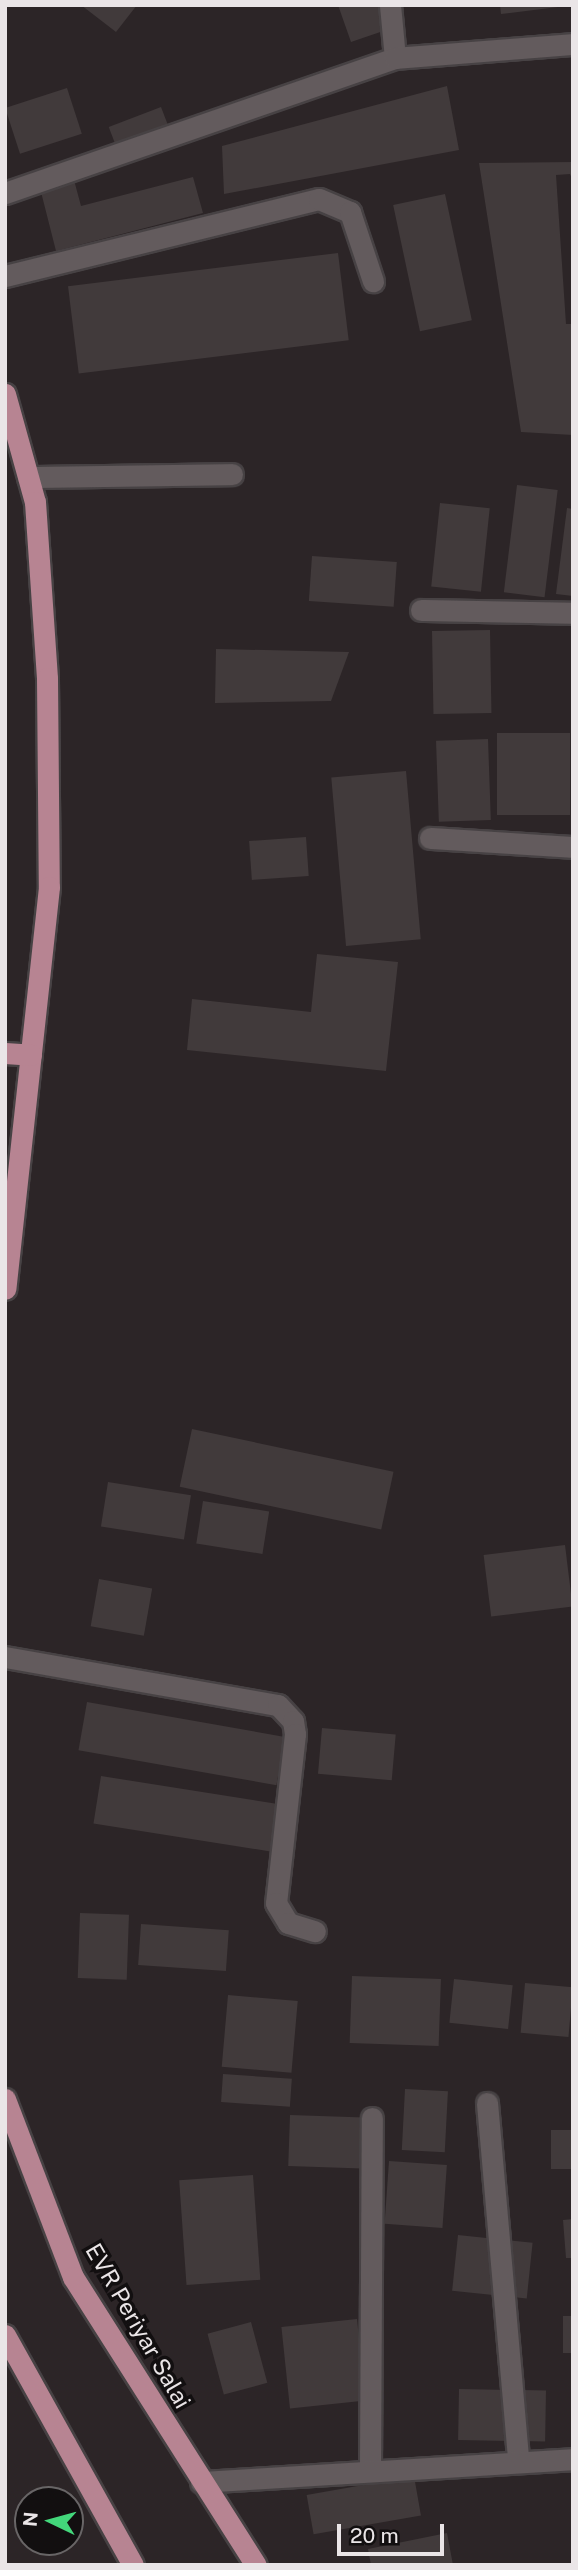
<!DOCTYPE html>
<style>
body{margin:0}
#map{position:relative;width:578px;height:2570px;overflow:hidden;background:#2c2527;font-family:"Public Sans",sans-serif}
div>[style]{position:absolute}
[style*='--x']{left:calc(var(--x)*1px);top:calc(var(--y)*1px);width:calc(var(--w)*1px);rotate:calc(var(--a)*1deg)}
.building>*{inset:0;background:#413a3b;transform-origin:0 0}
.roads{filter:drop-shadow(2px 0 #474244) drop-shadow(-2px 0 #474244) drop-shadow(0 2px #474244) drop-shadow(0 -2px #474244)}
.lane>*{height:21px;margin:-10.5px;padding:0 10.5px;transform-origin:10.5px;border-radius:10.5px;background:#635b5d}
.street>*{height:21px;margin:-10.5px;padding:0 10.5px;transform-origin:10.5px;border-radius:10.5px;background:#635b5d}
.primary>*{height:21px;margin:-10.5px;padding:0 10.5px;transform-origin:10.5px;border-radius:10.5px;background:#b78492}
span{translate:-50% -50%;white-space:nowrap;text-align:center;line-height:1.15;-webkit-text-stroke:7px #120f10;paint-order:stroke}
.street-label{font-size:23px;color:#eae5e7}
.frame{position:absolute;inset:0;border:7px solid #eae5e7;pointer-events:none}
.north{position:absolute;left:14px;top:2486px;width:70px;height:70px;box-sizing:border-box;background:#120f10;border:2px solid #686566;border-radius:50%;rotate:275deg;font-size:19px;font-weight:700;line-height:28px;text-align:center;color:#eae5e7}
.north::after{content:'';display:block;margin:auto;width:24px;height:32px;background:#43d77b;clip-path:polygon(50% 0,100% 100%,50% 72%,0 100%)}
.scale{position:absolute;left:337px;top:2524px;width:107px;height:32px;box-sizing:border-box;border:4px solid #eae5e7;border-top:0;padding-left:9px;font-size:21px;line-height:24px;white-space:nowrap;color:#eae5e7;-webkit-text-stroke:5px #120f10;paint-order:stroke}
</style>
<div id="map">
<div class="building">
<div style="clip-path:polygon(81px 5px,137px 5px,116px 32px)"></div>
<div style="clip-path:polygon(338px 5px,384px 5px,392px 28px,351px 42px)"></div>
<div style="clip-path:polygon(500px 5px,557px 5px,558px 7px,501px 14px)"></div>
<div style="clip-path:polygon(447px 86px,459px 150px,224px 194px,222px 146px)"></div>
<div style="left:67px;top:88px;width:48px;height:65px;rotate:72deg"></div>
<div style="left:161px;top:107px;width:19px;height:56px;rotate:69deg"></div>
<div style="clip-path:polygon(573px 162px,573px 181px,570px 174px,556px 175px,566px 324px,573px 324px,573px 435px,521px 432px,479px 163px)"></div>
<div style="clip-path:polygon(193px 177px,203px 213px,56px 251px,40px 188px,74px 180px,81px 206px)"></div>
<div style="left:445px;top:194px;width:129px;height:53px;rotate:78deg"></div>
<div style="left:338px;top:253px;width:88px;height:272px;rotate:83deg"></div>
<div style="left:517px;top:485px;width:41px;height:108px;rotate:7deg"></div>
<div style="left:440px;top:503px;width:50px;height:84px;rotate:6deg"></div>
<div style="clip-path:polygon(567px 508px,573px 509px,573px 596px,556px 594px)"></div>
<div style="left:312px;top:556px;width:85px;height:45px;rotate:4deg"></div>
<div style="left:490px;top:630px;width:83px;height:58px;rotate:89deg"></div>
<div style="clip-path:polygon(216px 649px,349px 652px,331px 701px,215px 703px)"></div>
<div style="left:570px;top:733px;width:82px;height:73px;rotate:90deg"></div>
<div style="left:488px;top:739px;width:81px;height:52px;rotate:88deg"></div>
<div style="left:406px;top:771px;width:169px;height:75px;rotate:85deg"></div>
<div style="left:306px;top:837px;width:39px;height:57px;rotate:86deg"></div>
<div style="clip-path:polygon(317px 954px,398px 962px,386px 1071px,187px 1050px,192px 999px,311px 1012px)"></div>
<div style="left:192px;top:1429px;width:206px;height:59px;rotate:12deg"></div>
<div style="left:108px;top:1482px;width:84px;height:45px;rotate:9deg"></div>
<div style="left:203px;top:1501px;width:67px;height:43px;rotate:9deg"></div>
<div style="left:565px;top:1545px;width:62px;height:82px;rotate:83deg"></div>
<div style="left:99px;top:1579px;width:54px;height:48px;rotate:10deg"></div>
<div style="left:87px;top:1702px;width:201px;height:49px;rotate:10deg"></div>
<div style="left:322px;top:1728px;width:74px;height:46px;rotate:5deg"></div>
<div style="left:101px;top:1776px;width:179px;height:48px;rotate:9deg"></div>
<div style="left:80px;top:1913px;width:49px;height:65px;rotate:2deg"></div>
<div style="left:141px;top:1924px;width:88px;height:41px;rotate:4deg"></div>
<div style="left:352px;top:1976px;width:89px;height:67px;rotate:2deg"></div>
<div style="left:454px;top:1979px;width:59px;height:44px;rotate:6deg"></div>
<div style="left:525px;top:1983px;width:48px;height:50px;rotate:5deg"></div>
<div style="left:228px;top:1995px;width:70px;height:72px;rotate:5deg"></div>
<div style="left:223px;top:2074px;width:69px;height:28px;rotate:4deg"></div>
<div style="left:405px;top:2089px;width:43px;height:61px;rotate:3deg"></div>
<div style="left:290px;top:2115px;width:74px;height:51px;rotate:2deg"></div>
<div style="left:573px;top:2130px;width:39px;height:22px;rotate:90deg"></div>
<div style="left:389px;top:2161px;width:58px;height:63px;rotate:4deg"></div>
<div style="left:253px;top:2175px;width:105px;height:74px;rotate:86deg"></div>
<div style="clip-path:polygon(573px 2219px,573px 2258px,566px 2258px,563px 2220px)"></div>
<div style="left:458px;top:2235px;width:75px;height:56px;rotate:6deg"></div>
<div style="left:563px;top:2316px;width:10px;height:37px"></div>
<div style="left:357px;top:2319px;width:82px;height:76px;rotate:84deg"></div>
<div style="left:251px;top:2322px;width:63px;height:45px;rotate:75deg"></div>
<div style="left:459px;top:2389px;width:87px;height:51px;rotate:1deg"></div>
<div style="left:414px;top:2476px;width:40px;height:109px;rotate:80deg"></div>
<div style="clip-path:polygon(447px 2533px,453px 2565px,371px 2565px,368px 2549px)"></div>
</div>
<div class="roads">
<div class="lane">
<div style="--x:390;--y:5;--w:53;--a:84.6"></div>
<div style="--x:5;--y:276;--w:323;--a:-13.8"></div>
<div style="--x:319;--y:199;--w:34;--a:23"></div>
<div style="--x:350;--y:212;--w:73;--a:71.6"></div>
<div style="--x:28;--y:477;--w:204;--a:-0.8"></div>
</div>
<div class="street">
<div style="--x:5;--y:193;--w:413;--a:-19.1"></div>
<div style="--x:395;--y:58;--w:179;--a:-4.5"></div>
<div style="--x:421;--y:610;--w:152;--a:1.1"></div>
<div style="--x:430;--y:838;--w:143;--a:3.6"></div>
<div style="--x:5;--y:1657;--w:277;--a:10"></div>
<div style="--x:278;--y:1705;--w:22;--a:47"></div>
<div style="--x:293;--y:1721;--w:13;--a:81"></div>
<div style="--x:295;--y:1734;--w:170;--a:96.4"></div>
<div style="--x:276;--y:1903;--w:23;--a:59"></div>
<div style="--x:288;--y:1923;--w:28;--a:17"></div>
<div style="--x:487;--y:2103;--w:356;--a:85"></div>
<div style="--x:370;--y:2469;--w:351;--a:-89.7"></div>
<div style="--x:201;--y:2482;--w:373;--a:-3.5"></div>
</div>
<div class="primary">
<div style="--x:5;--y:394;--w:112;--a:74.5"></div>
<div style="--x:35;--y:502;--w:176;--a:86.1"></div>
<div style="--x:47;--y:678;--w:209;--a:89.5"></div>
<div style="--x:49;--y:887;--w:404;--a:96.2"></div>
<div style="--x:5;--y:1053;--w:26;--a:4"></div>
<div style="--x:5;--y:2099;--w:191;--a:69.1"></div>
<div style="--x:73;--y:2277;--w:341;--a:57.6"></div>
<div style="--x:5;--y:2335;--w:263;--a:60.9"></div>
</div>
</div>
<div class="street-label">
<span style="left:138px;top:2326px;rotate:60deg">EVR Periyar Salai</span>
</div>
<div class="frame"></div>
<div class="north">N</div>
<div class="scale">20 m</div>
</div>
